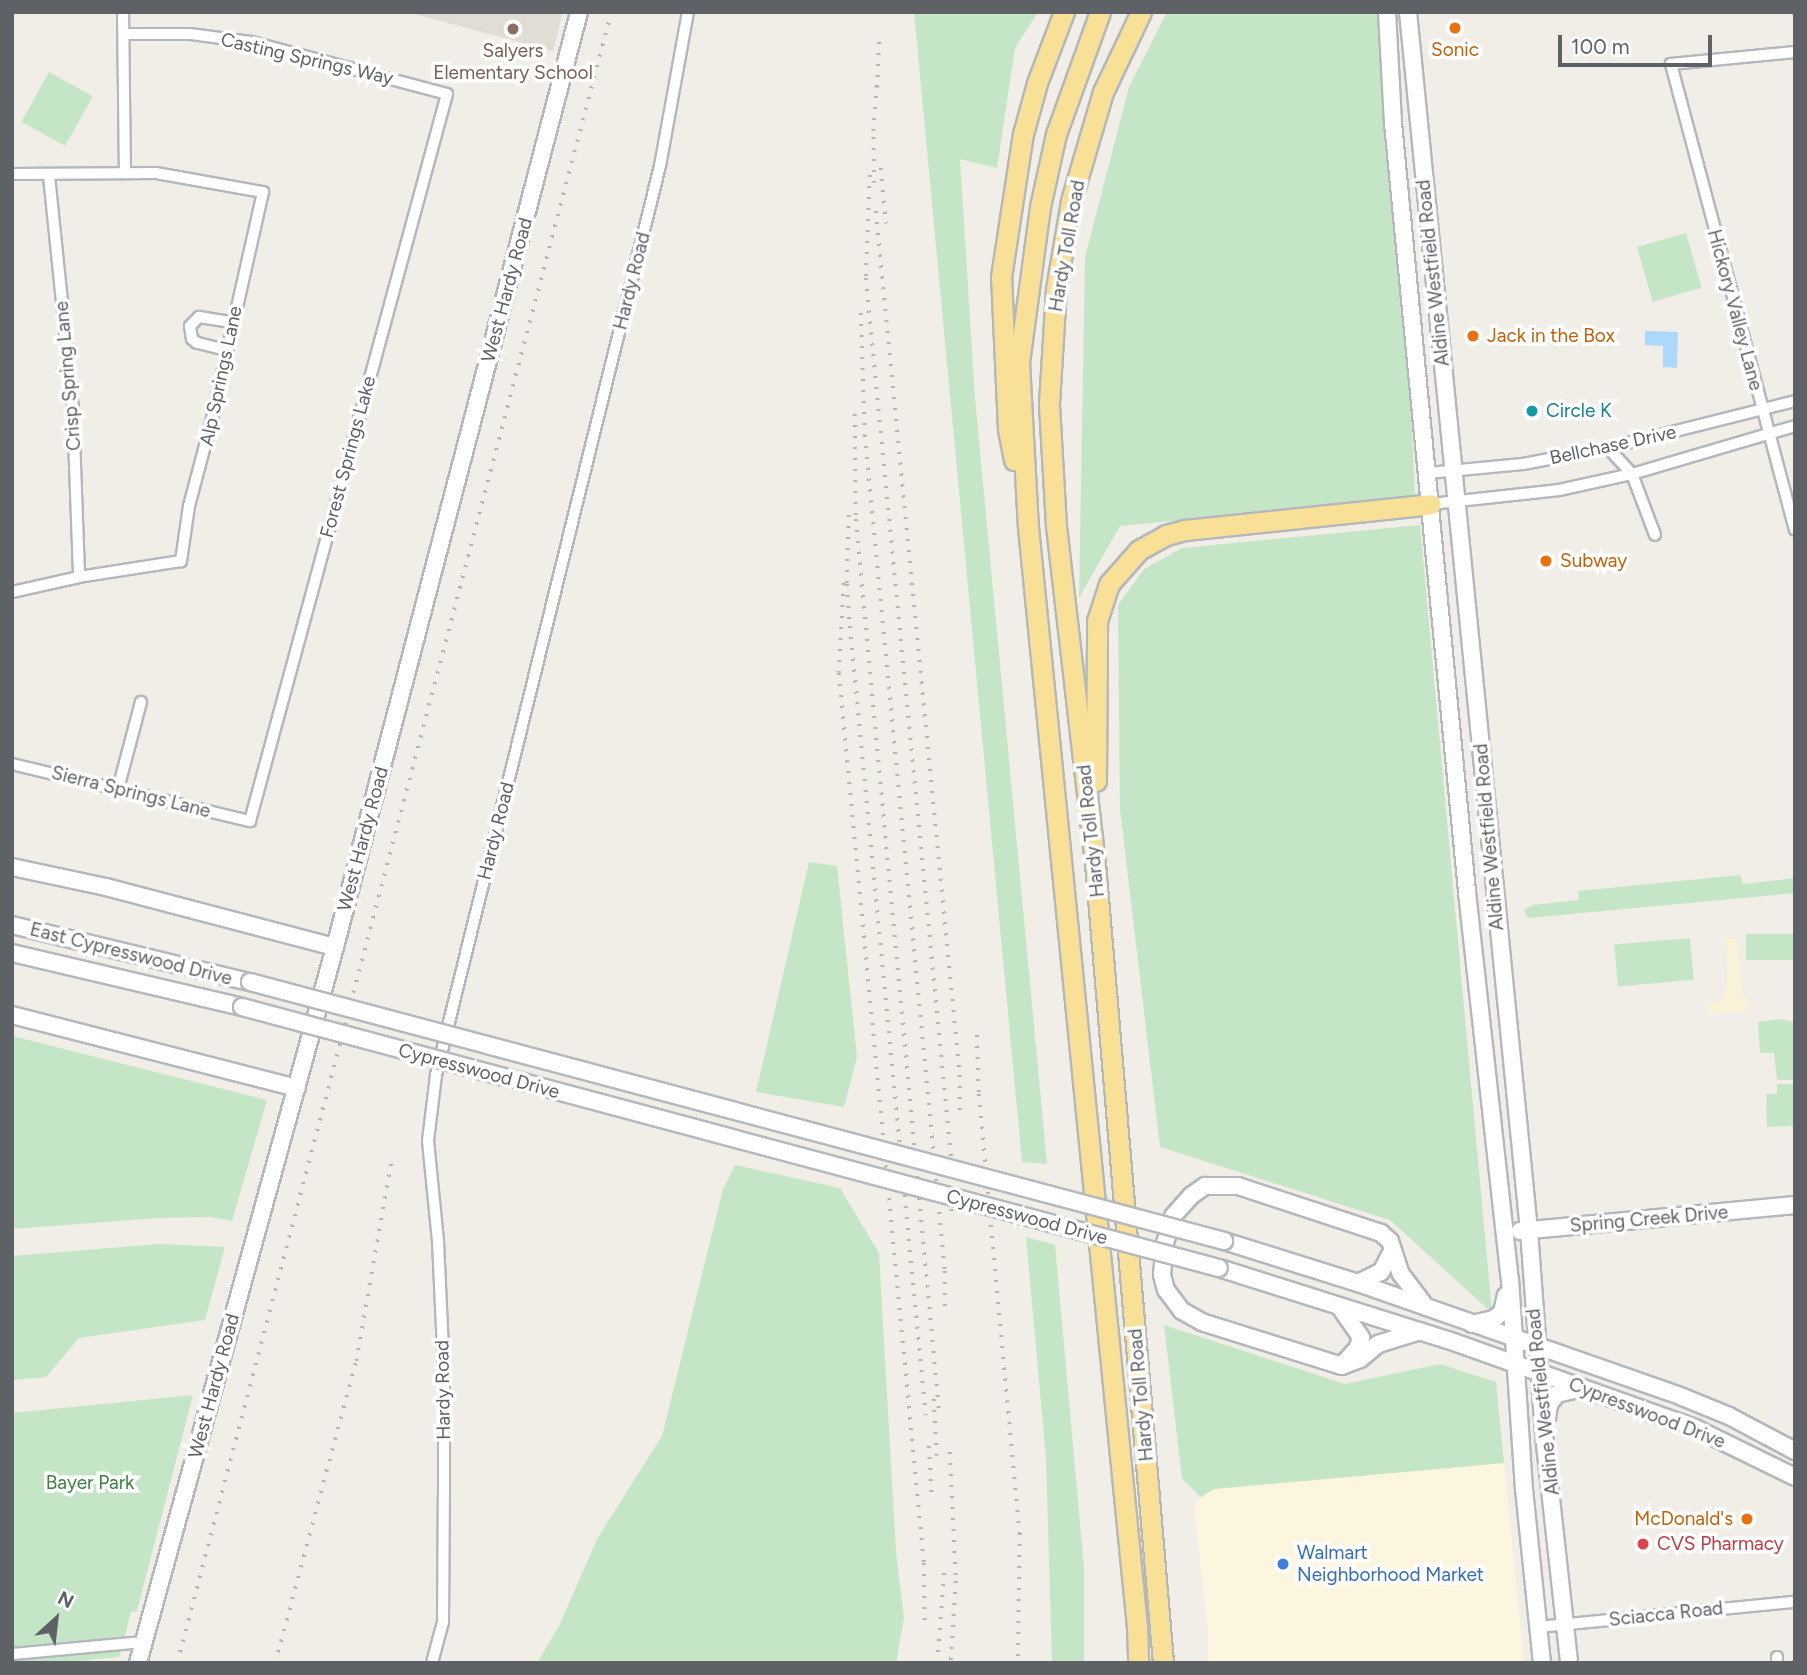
<!DOCTYPE html>
<style>
body{margin:0}
#map{position:relative;width:1807px;height:1675px;overflow:hidden;background:#f0eee7;font-family:Figtree,sans-serif}
div>[style]{position:absolute}
[style*='--x']{left:calc(var(--x)*1px);top:calc(var(--y)*1px);width:calc(var(--w)*1px);rotate:calc(var(--a)*1deg)}
.commercial>*{inset:0;background:#fcf6df}
.education>*{inset:0;background:#e0ddd5}
.green>*{inset:0;background:#c5e6c6;transform-origin:0 0}
.sand>*{inset:0;background:#f9f2d9}
.water>*{inset:0;background:#acd8fb}
.roads{filter:drop-shadow(2px 0 #b4b7bb) drop-shadow(-2px 0 #b4b7bb) drop-shadow(0 2px #b4b7bb) drop-shadow(0 -2px #b4b7bb)}
.street>*{height:10px;margin:-5px;padding:0 5px;transform-origin:5px;border-radius:5px;background:#fff}
.secondary>*{height:16px;margin:-8px;padding:0 8px;transform-origin:8px;border-radius:8px;background:#fff}
.highway>*{height:19px;margin:-9.5px;padding:0 9.5px;transform-origin:9.5px;border-radius:9.5px;background:#f8e096}
.rail>*{height:3.5px;margin-top:-1.75px;transform-origin:0;background:repeating-linear-gradient(90deg,#b5b6b6 0 2px,transparent 0 11px)}
.bridges{filter:drop-shadow(2px 0 #b5b9bd) drop-shadow(-2px 0 #b5b9bd) drop-shadow(0 2px #b5b9bd) drop-shadow(0 -2px #b5b9bd)}
.secondary-bridge>*{height:16px;margin:-8px;padding:0 8px;transform-origin:8px;border-radius:8px;background:#fff}
.dots>*{width:19px;height:19px;translate:-50% -50%;box-sizing:border-box;border:4px solid #fff;border-radius:50%}
span{translate:-50% -50%;white-space:nowrap;text-align:center;line-height:1.15;-webkit-text-stroke:7px #fff;paint-order:stroke}
.food-label{font-size:19px;color:#c56008}
.left{translate:0 -50%;text-align:left}
.right{translate:-100% -50%;text-align:right}
.education-label{font-size:19px;color:#785e54}
.street-label{font-size:19px;color:#5e6266}
.culture-label{font-size:19px;color:#0d838f}
.park-label{font-size:19px;color:#3a823e}
.health-label{font-size:19px;color:#be3a42}
.shop-label{font-size:19px;color:#366cbe}
.frame{position:absolute;inset:0;border:14px solid #5e6266;pointer-events:none}
.north{position:absolute;left:21px;top:1584px;width:70px;height:70px;-webkit-text-stroke:5px #fff;paint-order:stroke;rotate:27deg;font-size:19px;font-weight:700;line-height:28px;text-align:center;color:#5e6266}
.north::after{content:'';display:block;margin:auto;width:24px;height:32px;background:#5e6266;clip-path:polygon(50% 0,100% 100%,50% 72%,0 100%)}
.scale{position:absolute;left:1558px;top:35px;width:154px;height:32px;box-sizing:border-box;border:4px solid #5e6266;border-top:0;padding-left:9px;font-size:21px;line-height:24px;white-space:nowrap;color:#5e6266;-webkit-text-stroke:5px #fff;paint-order:stroke}
</style>
<div id="map">
<div class="commercial">
<div style="clip-path:polygon(1504px 1463px,1524px 1663px,1208px 1663px,1208px 1632px,1194px 1506px,1201px 1497px,1213px 1489px)"></div>
</div>
<div class="education">
<div style="clip-path:polygon(406px 12px,563px 12px,553px 51px)"></div>
</div>
<div class="green">
<div style="clip-path:polygon(914px 12px,1038px 12px,1015px 48px,997px 168px,960px 159px,975px 398px,1047px 1164px,1022px 1162px)"></div>
<div style="clip-path:polygon(1167px 12px,1378px 12px,1411px 406px,1415px 498px,1120px 526px,1079px 598px,1085px 257px,1129px 87px)"></div>
<div style="left:49px;top:72px;width:50px;height:57px;rotate:29deg"></div>
<div style="left:1686px;top:233px;width:57px;height:51px;rotate:74deg"></div>
<div style="clip-path:polygon(1420px 525px,1492px 1313px,1390px 1220px,1160px 1147px,1120px 809px,1118px 605px,1144px 569px,1182px 548px)"></div>
<div style="clip-path:polygon(809px 862px,837px 866px,857px 1057px,844px 1107px,756px 1092px)"></div>
<div style="clip-path:polygon(1740px 875px,1743px 884px,1795px 878px,1795px 893px,1528px 918px,1524px 910px,1533px 905px,1579px 900px,1578px 891px)"></div>
<div style="left:1795px;top:934px;width:26px;height:49px;rotate:90deg"></div>
<div style="left:1690px;top:938px;width:42px;height:76px;rotate:85deg"></div>
<div style="clip-path:polygon(1780px 1019px,1795px 1022px,1795px 1080px,1777px 1080px,1774px 1053px,1760px 1053px,1758px 1022px)"></div>
<div style="clip-path:polygon(12px 1036px,267px 1100px,232px 1221px,210px 1217px,158px 1218px,12px 1229px)"></div>
<div style="clip-path:polygon(1777px 1084px,1795px 1084px,1795px 1126px,1767px 1127px,1766px 1094px,1777px 1094px)"></div>
<div style="clip-path:polygon(735px 1165px,840px 1188px,879px 1253px,896px 1552px,904px 1618px,896px 1663px,537px 1663px,560px 1624px,597px 1539px,662px 1436px,723px 1189px)"></div>
<div style="clip-path:polygon(1026px 1237px,1055px 1245px,1084px 1567px,1084px 1663px,1052px 1663px,1046px 1458px)"></div>
<div style="clip-path:polygon(159px 1244px,225px 1247px,205px 1320px,79px 1338px,46px 1377px,12px 1380px,12px 1256px)"></div>
<div style="clip-path:polygon(1164px 1325px,1345px 1384px,1440px 1364px,1496px 1382px,1504px 1463px,1214px 1489px,1201px 1497px,1182px 1479px)"></div>
<div style="clip-path:polygon(193px 1395px,137px 1611px,131px 1612px,119px 1657px,58px 1663px,12px 1663px,12px 1413px)"></div>
</div>
<div class="sand">
<div style="clip-path:polygon(1737px 938px,1742px 996px,1748px 998px,1749px 1010px,1709px 1014px,1707px 1004px,1719px 1002px,1726px 991px,1728px 949px,1722px 939px)"></div>
</div>
<div class="water">
<div style="clip-path:polygon(1645px 331px,1678px 332px,1677px 368px,1663px 367px,1663px 346px,1645px 345px)"></div>
</div>
<div class="roads">
<div class="street">
<div style="--x:123;--y:12;--w:161;--a:89.3"></div>
<div style="--x:1795;--y:52;--w:125;--a:174.5"></div>
<div style="--x:1671;--y:64;--w:482;--a:75.1"></div>
<div style="--x:12;--y:174;--w:144;--a:-0.4"></div>
<div style="--x:156;--y:173;--w:109;--a:10.1"></div>
<div style="--x:263;--y:192;--w:233;--a:102.7"></div>
<div style="--x:212;--y:419;--w:90;--a:104.8"></div>
<div style="--x:189;--y:506;--w:56;--a:98.3"></div>
<div style="--x:181;--y:561;--w:103;--a:171.1"></div>
<div style="--x:79;--y:577;--w:69;--a:167.4"></div>
<div style="--x:49;--y:176;--w:235;--a:84.1"></div>
<div style="--x:73;--y:410;--w:167;--a:87.9"></div>
<div style="--x:226;--y:350;--w:30;--a:-166"></div>
<div style="--x:197;--y:343;--w:6;--a:-141"></div>
<div style="--x:192;--y:339;--w:13;--a:-99"></div>
<div style="--x:190;--y:326;--w:13;--a:-45"></div>
<div style="--x:199;--y:317;--w:33;--a:9"></div>
<div style="--x:1608;--y:448;--w:35;--a:47"></div>
<div style="--x:1632;--y:474;--w:65;--a:69.3"></div>
<div style="--x:1428;--y:473;--w:95;--a:-5.4"></div>
<div style="--x:1523;--y:464;--w:86;--a:-10.7"></div>
<div style="--x:1608;--y:448;--w:193;--a:-14.1"></div>
<div style="--x:1431;--y:504;--w:129;--a:-6.2"></div>
<div style="--x:1559;--y:490;--w:75;--a:-12.4"></div>
<div style="--x:1632;--y:474;--w:170;--a:-16.4"></div>
<div style="--x:12;--y:764;--w:245;--a:13.5"></div>
<div style="--x:250;--y:821;--w:753;--a:-74.84"></div>
<div style="--x:447;--y:94;--w:203;--a:-165.1"></div>
<div style="--x:251;--y:42;--w:62;--a:-172.5"></div>
<div style="--x:190;--y:34;--w:66;--a:180"></div>
<div style="--x:118;--y:789;--w:90;--a:-75.2"></div>
<div style="--x:1538;--y:1627;--w:258;--a:-5.6"></div>
<div style="--x:12;--y:1654;--w:132;--a:-5.2"></div>
<div style="--x:432;--y:1663;--w:42;--a:-75"></div>
<div style="--x:443;--y:1622;--w:128;--a:-89.6"></div>
<div style="--x:444;--y:1494;--w:121;--a:-90"></div>
<div style="--x:444;--y:1373;--w:132;--a:-92.6"></div>
<div style="--x:438;--y:1241;--w:100;--a:-95.7"></div>
<div style="--x:428;--y:1141;--w:66;--a:-83.1"></div>
<div style="--x:436;--y:1075;--w:936;--a:-76.16"></div>
<div style="--x:660;--y:166;--w:157;--a:-79.7"></div>
<div style="--x:1777;--y:1663;--w:6;--a:-90"></div>
</div>
<div class="secondary">
<div style="--x:1387;--y:12;--w:111;--a:86.9"></div>
<div style="--x:1393;--y:123;--w:773;--a:84.5"></div>
<div style="--x:1467;--y:892;--w:389;--a:83.7"></div>
<div style="--x:1510;--y:1279;--w:210;--a:86.2"></div>
<div style="--x:1524;--y:1489;--w:175;--a:84.1"></div>
<div style="--x:1408;--y:12;--w:1224;--a:84.33"></div>
<div style="--x:1529;--y:1230;--w:206;--a:85.8"></div>
<div style="--x:1544;--y:1435;--w:229;--a:83.7"></div>
<div style="--x:12;--y:867;--w:96;--a:12"></div>
<div style="--x:106;--y:887;--w:237;--a:14.7"></div>
<div style="--x:12;--y:925;--w:245;--a:13.5"></div>
<div style="--x:12;--y:953;--w:236;--a:13.2"></div>
<div style="--x:12;--y:1015;--w:294;--a:14.4"></div>
<div style="--x:1520;--y:1231;--w:276;--a:-5.4"></div>
<div style="--x:1224;--y:1241;--w:140;--a:17.4"></div>
<div style="--x:1358;--y:1283;--w:341;--a:19.3"></div>
<div style="--x:1680;--y:1396;--w:53;--a:22.2"></div>
<div style="--x:1729;--y:1416;--w:75;--a:27.9"></div>
<div style="--x:1219;--y:1268;--w:240;--a:17.5"></div>
<div style="--x:1448;--y:1340;--w:262;--a:19.6"></div>
<div style="--x:1695;--y:1428;--w:111;--a:26.1"></div>
<div style="--x:1358;--y:1283;--w:25;--a:-26"></div>
<div style="--x:1381;--y:1272;--w:24;--a:-62"></div>
<div style="--x:1339;--y:1306;--w:39;--a:55"></div>
<div style="--x:1361;--y:1338;--w:12;--a:110"></div>
<div style="--x:1357;--y:1349;--w:16;--a:133"></div>
<div style="--x:1472;--y:1324;--w:23;--a:-13"></div>
<div style="--x:1494;--y:1319;--w:11;--a:-41"></div>
<div style="--x:1502;--y:1312;--w:17;--a:-77"></div>
<div style="--x:1420;--y:1331;--w:44;--a:162.8"></div>
<div style="--x:1378;--y:1344;--w:23;--a:140"></div>
<div style="--x:1360;--y:1359;--w:19;--a:159"></div>
<div style="--x:1342;--y:1366;--w:147;--a:-162.6"></div>
<div style="--x:1202;--y:1322;--w:23;--a:-151"></div>
<div style="--x:1182;--y:1311;--w:26;--a:-127"></div>
<div style="--x:1166;--y:1290;--w:16;--a:-105"></div>
<div style="--x:1162;--y:1275;--w:32;--a:-85"></div>
<div style="--x:1165;--y:1243;--w:28;--a:-73"></div>
<div style="--x:1173;--y:1216;--w:28;--a:-48"></div>
<div style="--x:1192;--y:1195;--w:16;--a:-35"></div>
<div style="--x:1205;--y:1186;--w:33;--a:0"></div>
<div style="--x:1238;--y:1186;--w:151;--a:18.2"></div>
<div style="--x:1381;--y:1233;--w:12;--a:42"></div>
<div style="--x:1390;--y:1241;--w:35;--a:72"></div>
<div style="--x:1401;--y:1274;--w:41;--a:52.9"></div>
<div style="--x:1547;--y:1419;--w:15;--a:-82"></div>
<div style="--x:1549;--y:1404;--w:13;--a:-51"></div>
<div style="--x:1557;--y:1394;--w:23;--a:-13"></div>
<div style="--x:138;--y:1663;--w:743;--a:-74.62"></div>
<div style="--x:335;--y:947;--w:966;--a:-75.37"></div>
</div>
<div class="highway">
<div style="--x:1100;--y:12;--w:130;--a:109.8"></div>
<div style="--x:1056;--y:134;--w:75;--a:102.4"></div>
<div style="--x:1040;--y:207;--w:156;--a:97.7"></div>
<div style="--x:1019;--y:362;--w:165;--a:86.9"></div>
<div style="--x:1028;--y:527;--w:1105;--a:84.34"></div>
<div style="--x:1137;--y:1627;--w:36;--a:88"></div>
<div style="--x:1141;--y:12;--w:89;--a:115.4"></div>
<div style="--x:1103;--y:92;--w:114;--a:106.4"></div>
<div style="--x:1071;--y:201;--w:89;--a:99.7"></div>
<div style="--x:1056;--y:289;--w:116;--a:93.5"></div>
<div style="--x:1049;--y:405;--w:121;--a:86.7"></div>
<div style="--x:1056;--y:526;--w:339;--a:83.4"></div>
<div style="--x:1095;--y:863;--w:803;--a:85.14"></div>
<div style="--x:1014;--y:460;--w:32;--a:-101"></div>
<div style="--x:1008;--y:429;--w:152;--a:-92.6"></div>
<div style="--x:1001;--y:277;--w:145;--a:-81.3"></div>
<div style="--x:1023;--y:134;--w:53;--a:-74.6"></div>
<div style="--x:1037;--y:83;--w:76;--a:-69.2"></div>
<div style="--x:1096;--y:781;--w:160;--a:-89.6"></div>
<div style="--x:1097;--y:621;--w:39;--a:-72"></div>
<div style="--x:1109;--y:584;--w:45;--a:-48.6"></div>
<div style="--x:1139;--y:550;--w:31;--a:-29"></div>
<div style="--x:1166;--y:535;--w:20;--a:-15"></div>
<div style="--x:1185;--y:530;--w:247;--a:-6"></div>
</div>
</div>
<div class="rail">
<div style="--x:877;--y:88;--w:53;--a:-87.8"></div>
<div style="--x:881;--y:168;--w:56;--a:84.9"></div>
<div style="--x:870;--y:175;--w:103;--a:92.2"></div>
<div style="--x:866;--y:278;--w:880;--a:84.46"></div>
<div style="--x:951;--y:1154;--w:64;--a:89.1"></div>
<div style="--x:874;--y:183;--w:52;--a:-91.1"></div>
<div style="--x:873;--y:131;--w:53;--a:-85.7"></div>
<div style="--x:876;--y:211;--w:868;--a:84.45"></div>
<div style="--x:960;--y:1075;--w:42;--a:90"></div>
<div style="--x:861;--y:313;--w:122;--a:88.1"></div>
<div style="--x:865;--y:435;--w:840;--a:84.53"></div>
<div style="--x:945;--y:1271;--w:40;--a:90"></div>
<div style="--x:855;--y:414;--w:105;--a:89.5"></div>
<div style="--x:856;--y:519;--w:894;--a:84.67"></div>
<div style="--x:849;--y:515;--w:69;--a:91.7"></div>
<div style="--x:847;--y:584;--w:42;--a:85.9"></div>
<div style="--x:850;--y:626;--w:793;--a:84.5"></div>
<div style="--x:844;--y:583;--w:90;--a:93.2"></div>
<div style="--x:839;--y:673;--w:894;--a:84.54"></div>
<div style="--x:924;--y:1563;--w:60;--a:89"></div>
<div style="--x:977;--y:1035;--w:59;--a:88.1"></div>
<div style="--x:979;--y:1094;--w:441;--a:84.7"></div>
<div style="--x:1020;--y:1533;--w:130;--a:90.9"></div>
<div style="--x:934;--y:1399;--w:57;--a:87"></div>
<div style="--x:929;--y:1446;--w:53;--a:86.8"></div>
<div style="--x:950;--y:1452;--w:129;--a:87.3"></div>
<div style="--x:956;--y:1581;--w:82;--a:93.5"></div>
<div style="--x:177;--y:1663;--w:1707;--a:-75.27"></div>
<div style="--x:275;--y:1663;--w:313;--a:-75"></div>
<div style="--x:356;--y:1361;--w:201;--a:-80"></div>
<div style="--x:937;--y:1663;--w:90;--a:-85.6"></div>
</div>
<div class="bridges">
<div class="secondary-bridge">
<div style="--x:250;--y:982;--w:1008;--a:14.89"></div>
<div style="--x:242;--y:1007;--w:1011;--a:14.96"></div>
</div>
</div>
<div class="dots">
<div style="left:1455px;top:28px;background:#e8710a"></div>
<div style="left:513px;top:29px;background:#8d6e63"></div>
<div style="left:1473px;top:336px;background:#e8710a"></div>
<div style="left:1532px;top:411px;background:#0f9aa8"></div>
<div style="left:1546px;top:561px;background:#e8710a"></div>
<div style="left:1747px;top:1519px;background:#e8710a"></div>
<div style="left:1643px;top:1544px;background:#e0444e"></div>
<div style="left:1283px;top:1564px;background:#3f7fe0"></div>
</div>
<div class="food-label">
<span style="left:1455px;top:50px">Sonic</span>
<span class="left" style="left:1487px;top:336px">Jack in the Box</span>
<span class="left" style="left:1560px;top:561px">Subway</span>
<span class="right" style="left:1733px;top:1519px">McDonald's</span>
</div>
<div class="education-label">
<span style="left:513px;top:62px">Salyers<br>Elementary School</span>
</div>
<div class="street-label">
<span style="left:307px;top:59px;rotate:13deg">Casting Springs Way</span>
<span style="left:1067px;top:246px;rotate:-80deg">Hardy Toll Road</span>
<span style="left:1433px;top:273px;rotate:-96deg">Aldine Westfield Road</span>
<span style="left:632px;top:281px;rotate:-76deg">Hardy Road</span>
<span style="left:507px;top:290px;rotate:-75deg">West Hardy Road</span>
<span style="left:1735px;top:310px;rotate:75deg">Hickory Valley Lane</span>
<span style="left:68px;top:376px;rotate:-95deg">Crisp Spring Lane</span>
<span style="left:221px;top:376px;rotate:-78deg">Alp Springs Lane</span>
<span style="left:1613px;top:445px;rotate:-12deg">Bellchase Drive</span>
<span style="left:348px;top:457px;rotate:-75deg">Forest Springs Lake</span>
<span style="left:131px;top:792px;rotate:14deg">Sierra Springs Lane</span>
<span style="left:496px;top:831px;rotate:-76deg">Hardy Road</span>
<span style="left:1091px;top:831px;rotate:-96deg">Hardy Toll Road</span>
<span style="left:1489px;top:837px;rotate:-95deg">Aldine Westfield Road</span>
<span style="left:363px;top:839px;rotate:-75deg">West Hardy Road</span>
<span style="left:131px;top:954px;rotate:14deg">East Cypresswood Drive</span>
<span style="left:479px;top:1071px;rotate:15deg">Cypresswood Drive</span>
<span style="left:1027px;top:1217px;rotate:15deg">Cypresswood Drive</span>
<span style="left:1649px;top:1219px;rotate:-5deg">Spring Creek Drive</span>
<span style="left:214px;top:1386px;rotate:-75deg">West Hardy Road</span>
<span style="left:443px;top:1390px;rotate:-91deg">Hardy Road</span>
<span style="left:1141px;top:1395px;rotate:-95deg">Hardy Toll Road</span>
<span style="left:1543px;top:1402px;rotate:-96deg">Aldine Westfield Road</span>
<span style="left:1647px;top:1413px;rotate:21deg">Cypresswood Drive</span>
<span style="left:1666px;top:1614px;rotate:-6deg">Sciacca Road</span>
</div>
<div class="culture-label">
<span class="left" style="left:1546px;top:411px">Circle K</span>
</div>
<div class="park-label">
<span style="left:90px;top:1483px">Bayer Park</span>
</div>
<div class="health-label">
<span class="left" style="left:1657px;top:1544px">CVS Pharmacy</span>
</div>
<div class="shop-label">
<span class="left" style="left:1297px;top:1564px">Walmart<br>Neighborhood Market</span>
</div>
<div class="frame"></div>
<div class="north">N</div>
<div class="scale">100 m</div>
</div>
